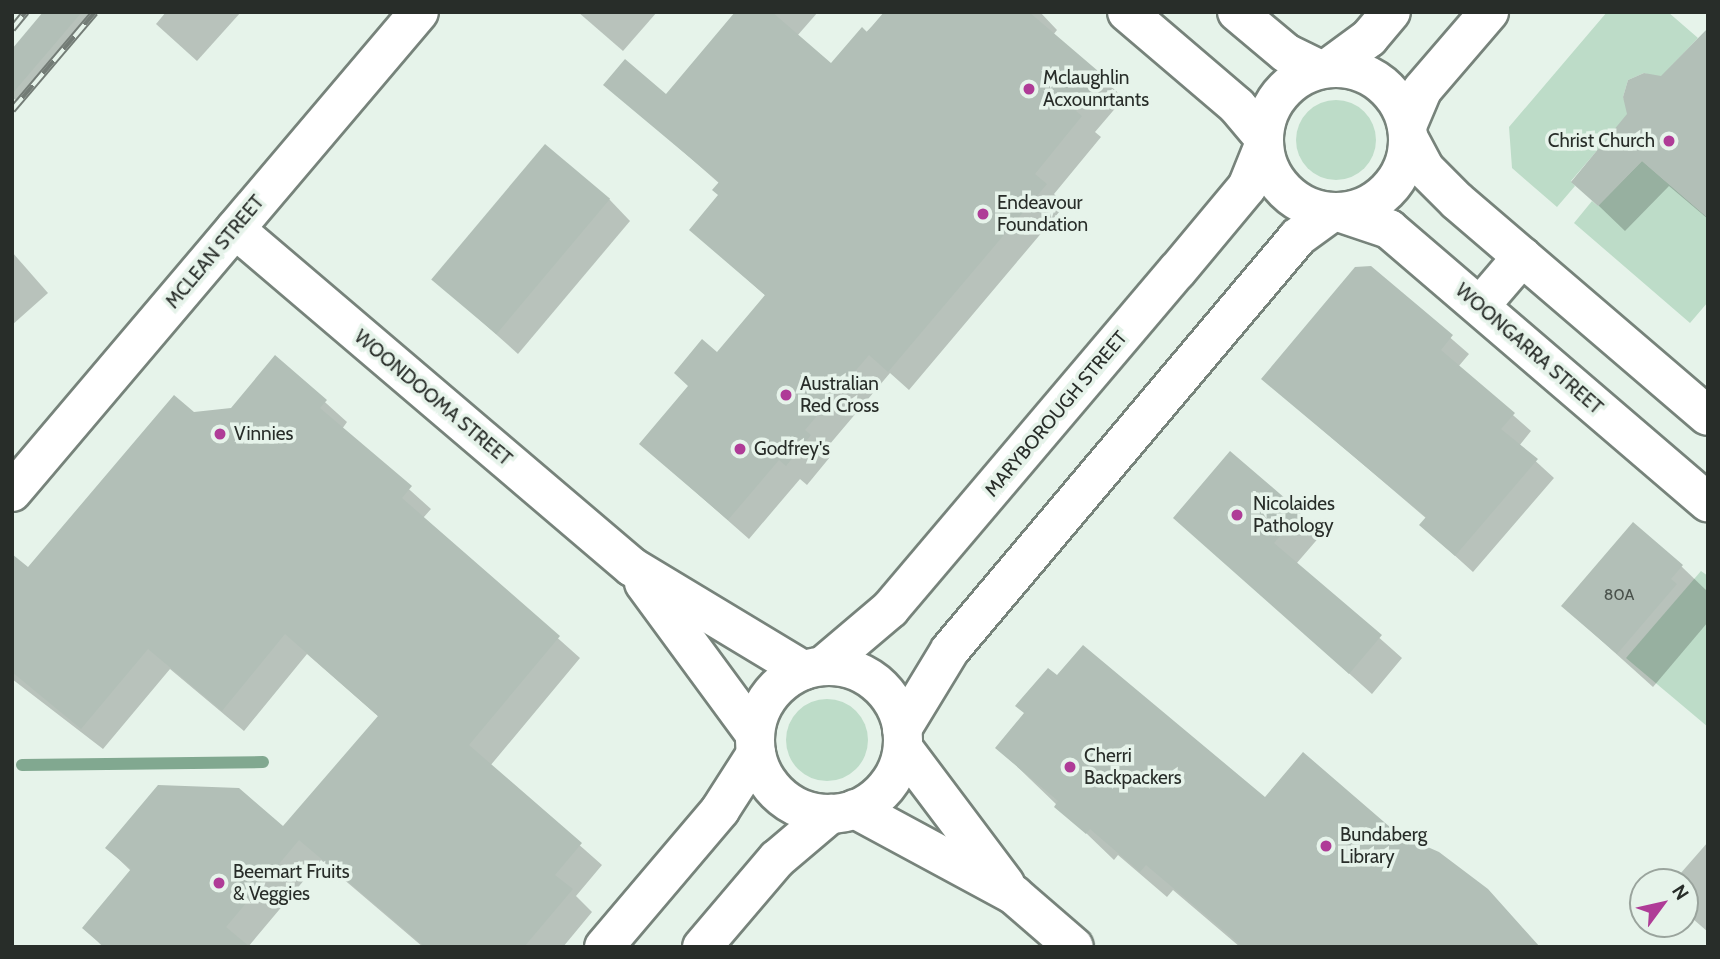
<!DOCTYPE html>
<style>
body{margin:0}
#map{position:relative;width:1720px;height:959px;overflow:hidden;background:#e6f3ea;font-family:Cabin,sans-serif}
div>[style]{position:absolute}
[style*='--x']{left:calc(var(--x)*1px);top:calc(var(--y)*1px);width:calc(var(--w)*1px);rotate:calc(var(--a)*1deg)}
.green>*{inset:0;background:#bddcc8}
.round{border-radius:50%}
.shadow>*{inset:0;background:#0003}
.stream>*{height:12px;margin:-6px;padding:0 6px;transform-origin:6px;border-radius:6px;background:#81a890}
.building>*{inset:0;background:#b2bfb7;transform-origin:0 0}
.roads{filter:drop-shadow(2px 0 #77837b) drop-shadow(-2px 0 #77837b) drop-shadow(0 2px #77837b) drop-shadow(0 -2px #77837b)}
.minor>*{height:38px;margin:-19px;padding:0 19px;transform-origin:19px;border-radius:19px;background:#fff}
.tertiary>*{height:38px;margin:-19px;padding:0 19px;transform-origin:19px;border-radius:19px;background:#fff}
.tertiary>.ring{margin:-19px;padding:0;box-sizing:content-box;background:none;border:38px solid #fff;border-radius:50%}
.secondary>*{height:38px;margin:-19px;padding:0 19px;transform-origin:19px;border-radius:19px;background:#fff}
.rail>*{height:8px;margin-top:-4px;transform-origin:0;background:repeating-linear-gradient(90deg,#e6f3ea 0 16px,#737c76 0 32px);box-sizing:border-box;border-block:2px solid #737c76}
.dots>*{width:19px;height:19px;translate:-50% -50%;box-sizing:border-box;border:4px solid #e6f3ea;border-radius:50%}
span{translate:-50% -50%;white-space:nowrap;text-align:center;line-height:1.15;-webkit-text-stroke:7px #e6f3ea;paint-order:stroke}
.number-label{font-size:16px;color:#4a524c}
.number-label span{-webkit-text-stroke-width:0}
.poi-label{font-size:19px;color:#282d29}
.left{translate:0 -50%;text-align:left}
.right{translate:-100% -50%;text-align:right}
.street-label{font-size:19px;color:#282d29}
.frame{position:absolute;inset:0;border:14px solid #282d29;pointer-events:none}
.north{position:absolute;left:1629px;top:868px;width:70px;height:70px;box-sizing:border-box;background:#e6f3ea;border:2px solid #9aa49d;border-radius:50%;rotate:57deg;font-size:19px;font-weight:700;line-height:28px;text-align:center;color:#282d29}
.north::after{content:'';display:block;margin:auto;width:24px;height:32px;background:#af3c97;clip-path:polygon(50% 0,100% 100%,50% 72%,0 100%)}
</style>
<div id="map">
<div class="green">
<div style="clip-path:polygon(1607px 12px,1668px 12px,1698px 38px,1660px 78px,1644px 73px,1628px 80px,1623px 97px,1630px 112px,1571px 181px,1575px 186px,1557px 207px,1512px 168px,1509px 127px)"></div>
<div class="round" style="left:1296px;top:100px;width:80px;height:80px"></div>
<div style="clip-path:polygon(1642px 161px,1708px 218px,1708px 302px,1690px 323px,1574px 223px,1592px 201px,1598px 206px)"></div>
<div style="clip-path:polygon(1701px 571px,1708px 576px,1708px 727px,1626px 658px)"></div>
<div class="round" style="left:786px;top:699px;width:82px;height:82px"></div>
</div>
<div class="shadow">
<div style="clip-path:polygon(45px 12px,95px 12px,18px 102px,12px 97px,12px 51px)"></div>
<div style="clip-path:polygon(166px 12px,241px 12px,197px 61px,156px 24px)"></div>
<div style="clip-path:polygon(578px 12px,657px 12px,623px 51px)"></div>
<div style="clip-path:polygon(738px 12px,818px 12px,797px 36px,832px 65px,887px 12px,1040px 12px,1057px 30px,1053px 35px,1124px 98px,1095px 132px,1101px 137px,1054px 194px,1065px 205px,909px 390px,890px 373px,824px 451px,830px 457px,807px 485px,800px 479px,749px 539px,641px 444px,766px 296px,692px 230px,720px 196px,720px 184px,646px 119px)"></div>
<div style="clip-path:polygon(1708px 79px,1708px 219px,1669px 186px,1625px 231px,1573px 181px)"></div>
<div style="clip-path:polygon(609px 199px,630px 221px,518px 354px,434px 279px)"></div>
<div style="clip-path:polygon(12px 252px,48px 293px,12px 325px)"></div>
<div style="clip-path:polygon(1370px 268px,1469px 354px,1458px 367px,1531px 431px,1519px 446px,1554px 478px,1473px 572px,1421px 525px,1427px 519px,1263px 379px)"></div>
<div style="clip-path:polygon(276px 358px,347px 422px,342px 429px,431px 509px,423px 518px,580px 658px,490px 766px,602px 865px,576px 896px,592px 912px,563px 947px,423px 947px,321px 860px,248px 947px,103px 947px,85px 928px,131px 871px,107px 848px,283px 829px,379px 717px,307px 654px,244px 731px,170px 669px,103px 749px,12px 679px,12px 559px,28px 570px,194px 414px,232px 410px)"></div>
<div style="clip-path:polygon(1300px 513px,1321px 535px,1296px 564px,1402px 658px,1372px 694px,1175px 517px)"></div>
<div style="clip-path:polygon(1681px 566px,1708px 592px,1708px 622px,1653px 687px,1563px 606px)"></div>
<div style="clip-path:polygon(998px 748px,1265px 800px,1397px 836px,1487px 891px,1538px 947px,1240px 947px,1173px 890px,1167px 897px,1118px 855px,1114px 860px)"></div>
<div style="clip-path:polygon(1708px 842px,1708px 932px,1685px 912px,1685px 882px,1673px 882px)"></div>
</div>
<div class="stream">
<div style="--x:22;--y:765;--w:241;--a:-0.7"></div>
</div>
<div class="building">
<div style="clip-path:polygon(43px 12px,82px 12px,12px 94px,12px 49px)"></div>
<div style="clip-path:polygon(735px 12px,772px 12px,831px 63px,862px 27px,867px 32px,884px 12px,1029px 12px,1105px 77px,1076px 111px,1082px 116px,1035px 174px,1047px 184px,888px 372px,869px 355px,805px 430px,811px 435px,786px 466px,779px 460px,728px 520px,639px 444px,688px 386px,674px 373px,702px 339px,717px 352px,765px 295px,689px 230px,718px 195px,712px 190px,719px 182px,603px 85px,625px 59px,666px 94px)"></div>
<div style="clip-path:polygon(1708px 28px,1708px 218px,1642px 161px,1598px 206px,1571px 182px,1627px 114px,1623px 97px,1628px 80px,1644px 73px,1661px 76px)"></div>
<div style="left:545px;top:144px;width:85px;height:177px;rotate:40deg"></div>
<div style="clip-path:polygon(1371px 266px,1453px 335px,1441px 350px,1515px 413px,1501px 429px,1538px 459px,1455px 556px,1419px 525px,1426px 517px,1261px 379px,1355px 267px)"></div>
<div style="clip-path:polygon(275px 355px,327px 400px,320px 408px,412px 486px,402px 498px,560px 636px,469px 745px,582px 843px,555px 875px,573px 889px,524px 947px,425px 947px,299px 840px,226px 927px,250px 947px,104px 947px,82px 928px,131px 869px,105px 848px,158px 785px,239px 788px,283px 826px,378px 716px,285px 634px,222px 711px,148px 649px,81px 729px,12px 672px,12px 554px,28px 567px,174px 395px,194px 412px,231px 408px)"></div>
<div style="clip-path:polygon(1230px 451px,1301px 512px,1274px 543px,1382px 635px,1349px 674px,1173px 518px)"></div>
<div style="clip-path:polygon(1633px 522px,1683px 565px,1671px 579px,1677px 584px,1617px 654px,1561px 606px)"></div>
<div style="clip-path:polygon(1083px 645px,1265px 797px,1303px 752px,1398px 834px,1439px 852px,1488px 889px,1540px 947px,1243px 947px,1146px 865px,1140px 872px,1090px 829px,1086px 834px,1054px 807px,1058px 801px,995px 748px,1024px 713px,1015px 706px,1048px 668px,1057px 675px)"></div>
</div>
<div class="roads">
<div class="minor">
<div style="--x:1127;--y:12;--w:145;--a:40.5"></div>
<div style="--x:1237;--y:106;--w:40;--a:50"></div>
<div style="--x:1237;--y:12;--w:64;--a:39.9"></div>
<div style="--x:1286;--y:53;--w:37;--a:26"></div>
<div style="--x:235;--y:229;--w:521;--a:40.41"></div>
<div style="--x:632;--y:567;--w:200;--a:31.1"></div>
<div style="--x:12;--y:492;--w:629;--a:-49.7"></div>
<div style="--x:644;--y:583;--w:187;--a:53.7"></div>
</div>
<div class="tertiary">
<div class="ring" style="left:1264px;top:68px;width:106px;height:106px"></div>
<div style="--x:1409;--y:139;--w:34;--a:62"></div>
<div style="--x:1425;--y:169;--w:45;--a:45"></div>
<div style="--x:1457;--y:201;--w:330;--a:40.6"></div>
<div style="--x:1341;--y:213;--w:51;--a:18.4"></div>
<div style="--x:1389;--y:229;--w:420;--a:40.6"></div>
<div style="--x:1480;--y:306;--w:65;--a:-49.4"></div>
<div style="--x:824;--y:665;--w:87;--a:-40.3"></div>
<div style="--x:890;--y:609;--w:443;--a:-49.7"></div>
<div style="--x:1177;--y:271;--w:109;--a:-50.2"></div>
<div style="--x:1247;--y:187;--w:45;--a:-68"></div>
<div class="ring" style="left:755px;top:666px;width:110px;height:110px"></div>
<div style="--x:902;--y:729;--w:92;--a:-58.7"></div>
<div style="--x:950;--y:650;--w:540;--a:-49.88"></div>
<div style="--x:1298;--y:237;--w:41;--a:-36"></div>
<div style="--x:903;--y:748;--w:170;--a:53.1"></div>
<div style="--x:855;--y:809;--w:181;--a:28.4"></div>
<div style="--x:1014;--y:895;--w:79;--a:40.9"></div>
<div style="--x:604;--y:947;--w:180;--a:-49.7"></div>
<div style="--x:720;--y:810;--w:67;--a:-57.3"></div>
<div style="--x:702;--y:947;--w:116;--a:-49.6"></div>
<div style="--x:777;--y:859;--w:70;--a:-40.3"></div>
</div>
<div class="secondary">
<div style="--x:1328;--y:68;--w:51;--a:-36.2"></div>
<div style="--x:1369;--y:38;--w:34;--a:-50"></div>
<div style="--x:1407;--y:126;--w:39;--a:-67"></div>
<div style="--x:1422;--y:90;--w:103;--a:-49.3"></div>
</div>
</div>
<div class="rail">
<div style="--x:12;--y:29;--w:22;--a:-51"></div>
<div style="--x:12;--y:110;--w:128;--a:-49.7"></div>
</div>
<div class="dots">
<div style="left:1029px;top:89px;background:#af3c97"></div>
<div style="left:1669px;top:141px;background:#af3c97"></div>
<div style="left:983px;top:214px;background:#af3c97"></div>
<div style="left:786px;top:395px;background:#af3c97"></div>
<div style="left:220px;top:434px;background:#af3c97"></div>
<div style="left:740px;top:449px;background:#af3c97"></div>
<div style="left:1237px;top:515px;background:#af3c97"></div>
<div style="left:1070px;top:767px;background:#af3c97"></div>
<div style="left:1326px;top:846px;background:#af3c97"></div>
<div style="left:219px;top:883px;background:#af3c97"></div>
</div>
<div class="number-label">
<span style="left:1619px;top:595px">80A</span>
</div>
<div class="poi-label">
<span class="left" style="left:1043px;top:89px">Mclaughlin<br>Acxounrtants</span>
<span class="right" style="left:1655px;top:141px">Christ Church</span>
<span class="left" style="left:997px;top:214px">Endeavour<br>Foundation</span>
<span class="left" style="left:800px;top:395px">Australian<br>Red Cross</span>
<span class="left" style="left:234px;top:434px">Vinnies</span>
<span class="left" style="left:754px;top:449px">Godfrey's</span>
<span class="left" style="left:1253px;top:515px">Nicolaides<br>Pathology</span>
<span class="left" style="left:1084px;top:767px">Cherri<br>Backpackers</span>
<span class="left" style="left:1340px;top:846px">Bundaberg<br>Library</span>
<span class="left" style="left:233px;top:883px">Beemart Fruits<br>&amp; Veggies</span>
</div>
<div class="street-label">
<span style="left:215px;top:252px;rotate:-50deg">MCLEAN STREET</span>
<span style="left:1529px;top:349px;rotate:41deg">WOONGARRA STREET</span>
<span style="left:433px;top:398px;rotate:40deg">WOONDOOMA STREET</span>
<span style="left:1056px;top:414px;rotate:-50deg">MARYBOROUGH STREET</span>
</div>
<div class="frame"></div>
<div class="north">N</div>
</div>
